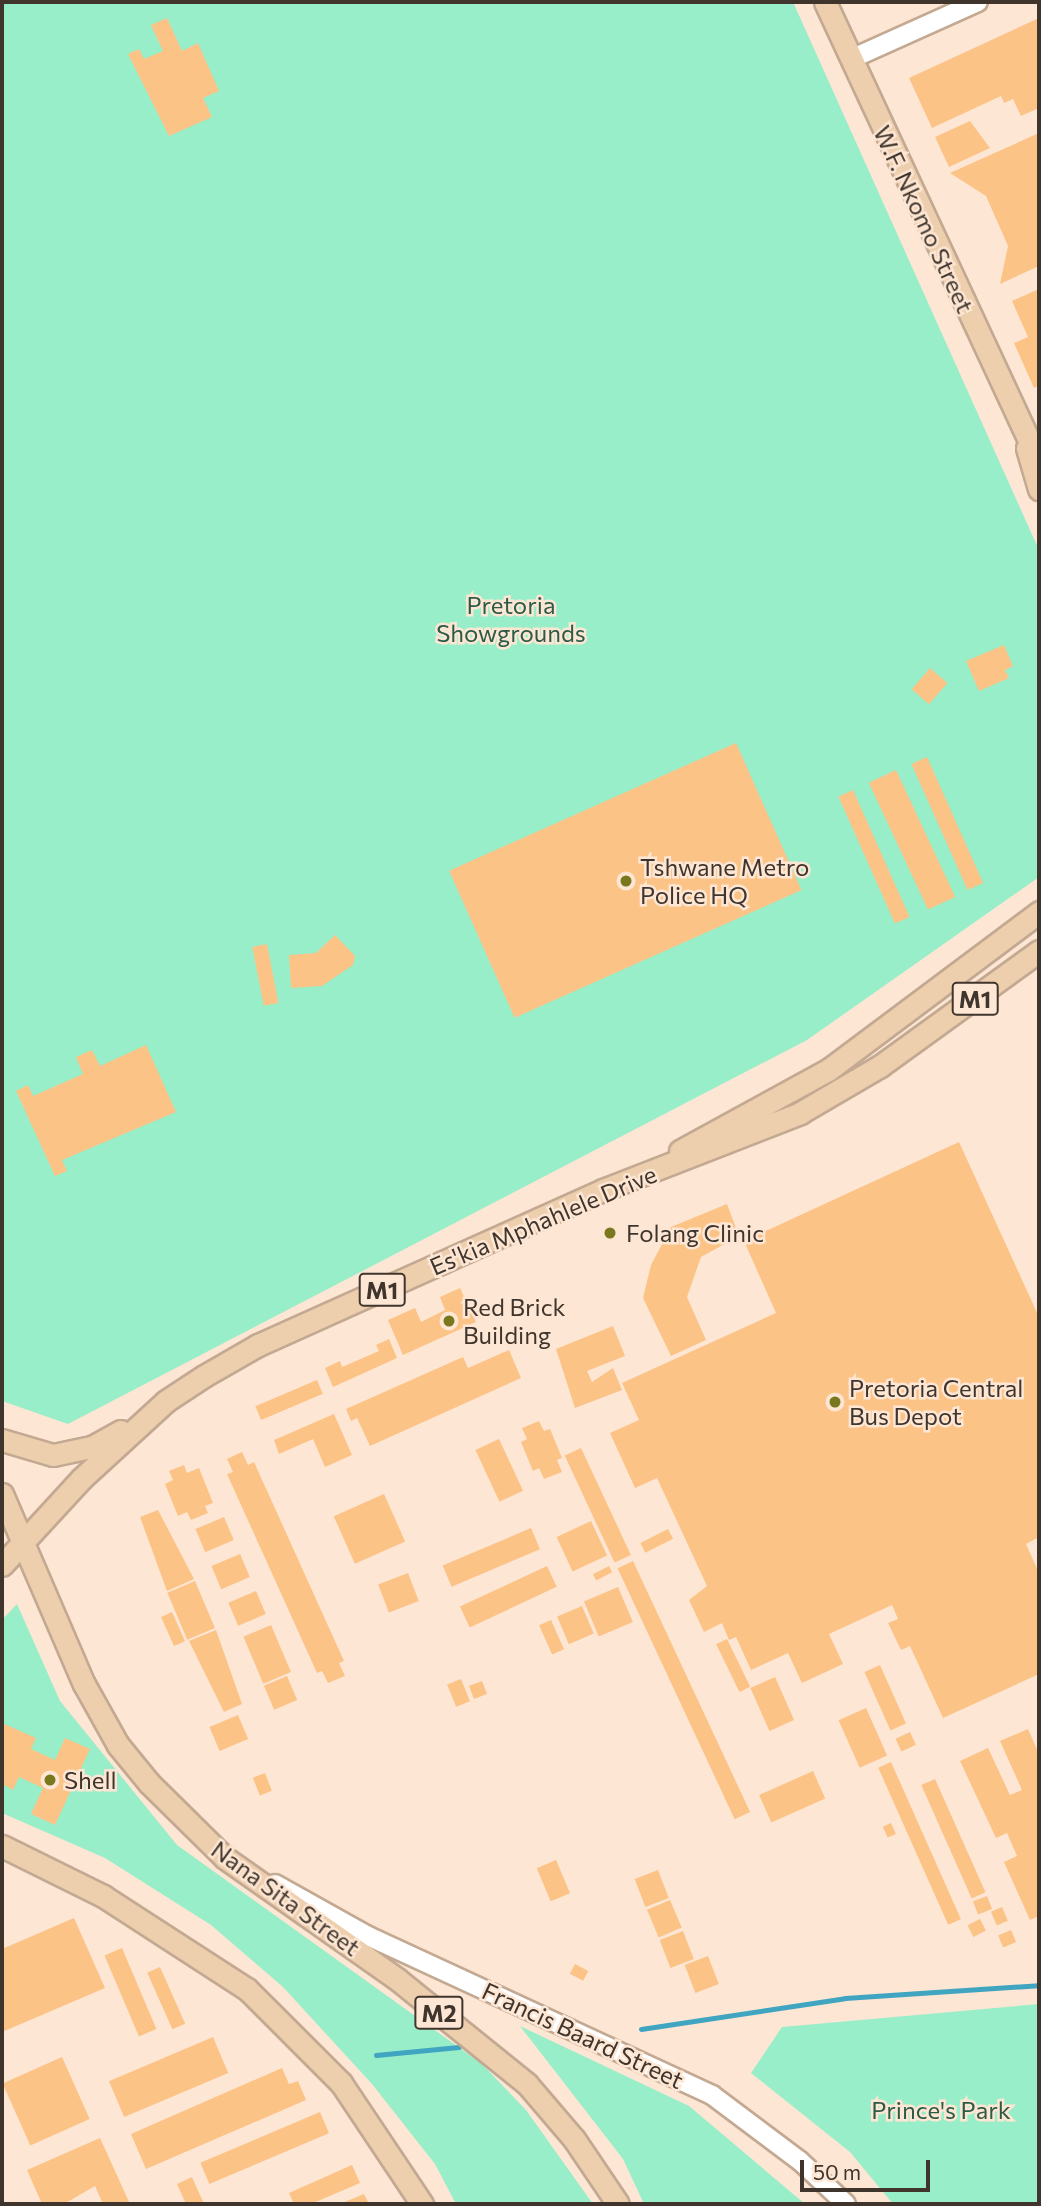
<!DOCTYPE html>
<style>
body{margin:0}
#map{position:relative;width:1041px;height:2206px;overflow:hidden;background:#fde6d3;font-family:Commissioner,sans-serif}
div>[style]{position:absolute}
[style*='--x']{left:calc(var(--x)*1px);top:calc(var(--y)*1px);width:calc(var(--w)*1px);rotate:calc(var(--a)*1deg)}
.green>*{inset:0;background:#98eec8}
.stream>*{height:5px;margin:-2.5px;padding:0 2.5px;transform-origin:2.5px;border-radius:2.5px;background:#40a5c1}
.building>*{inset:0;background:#fcc387;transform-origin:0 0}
.roads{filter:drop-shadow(2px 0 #c3a992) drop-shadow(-2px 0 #c3a992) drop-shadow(0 2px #c3a992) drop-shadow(0 -2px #c3a992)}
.minor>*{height:18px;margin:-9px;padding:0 9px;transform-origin:9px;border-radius:9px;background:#fff}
.major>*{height:21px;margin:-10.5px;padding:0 10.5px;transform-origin:10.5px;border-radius:10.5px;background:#edcead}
.dots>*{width:19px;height:19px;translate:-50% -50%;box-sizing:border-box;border:4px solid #fde6d3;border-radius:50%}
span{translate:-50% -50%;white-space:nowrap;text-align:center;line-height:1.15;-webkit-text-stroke:5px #fde6d3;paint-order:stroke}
.shield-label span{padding:2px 5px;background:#fde6d3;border:2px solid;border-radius:5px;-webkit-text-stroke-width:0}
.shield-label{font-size:23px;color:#40352c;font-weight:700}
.street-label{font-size:24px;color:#40352c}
.park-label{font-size:24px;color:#2b5b47}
.poi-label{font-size:24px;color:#40352c}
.left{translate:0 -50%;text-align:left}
.frame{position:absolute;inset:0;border:4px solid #40352c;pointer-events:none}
.scale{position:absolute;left:800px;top:2160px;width:130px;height:32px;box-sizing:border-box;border:4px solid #40352c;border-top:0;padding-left:9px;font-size:21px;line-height:24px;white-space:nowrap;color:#40352c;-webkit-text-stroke:5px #fde6d3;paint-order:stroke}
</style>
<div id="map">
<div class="green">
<div style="clip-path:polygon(2px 2px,793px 2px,1039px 550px,1039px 877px,807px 1040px,68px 1424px,2px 1401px)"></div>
<div style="clip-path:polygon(17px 1604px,60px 1701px,177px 1845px,482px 2064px,526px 2110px,593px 2204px,456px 2204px,435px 2164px,372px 2084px,283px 1987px,211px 1925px,105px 1858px,2px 1813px,2px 1620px)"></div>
<div style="clip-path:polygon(1039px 2004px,1039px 2204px,893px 2204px,850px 2152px,751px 2073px,782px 2027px)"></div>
<div style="clip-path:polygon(520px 2026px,689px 2106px,805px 2204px,644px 2204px,623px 2159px)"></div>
</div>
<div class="stream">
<div style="--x:641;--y:2029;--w:206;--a:-8.6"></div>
<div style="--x:845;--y:1998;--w:194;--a:-3.8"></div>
<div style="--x:376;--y:2055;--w:83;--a:-5.5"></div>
</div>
<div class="building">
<div style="clip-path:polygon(167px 18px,182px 51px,198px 43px,219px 91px,203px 98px,212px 117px,169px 136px,128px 54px,139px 49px,144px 59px,163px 51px,151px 25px)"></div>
<div style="clip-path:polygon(1039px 18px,1039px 108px,1021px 116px,1013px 99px,1004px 103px,1001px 96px,932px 128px,909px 78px)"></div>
<div style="clip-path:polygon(970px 121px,990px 148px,949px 167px,935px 137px)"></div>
<div style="clip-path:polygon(1039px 133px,1039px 266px,1000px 284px,1008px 246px,986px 196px,950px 173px)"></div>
<div style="clip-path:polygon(1039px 289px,1039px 385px,1034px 388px,1014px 343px,1028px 337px,1012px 301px)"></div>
<div style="clip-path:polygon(1004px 645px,1013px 666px,1005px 670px,1009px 678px,979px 691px,966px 661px)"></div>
<div style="left:930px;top:668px;width:23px;height:28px;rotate:41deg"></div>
<div style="left:736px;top:743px;width:161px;height:314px;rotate:66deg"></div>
<div style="left:927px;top:757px;width:138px;height:17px;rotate:66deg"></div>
<div style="left:896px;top:770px;width:140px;height:30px;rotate:65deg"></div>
<div style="left:853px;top:790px;width:139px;height:16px;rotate:66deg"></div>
<div style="clip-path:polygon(335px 935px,355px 956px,353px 965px,322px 986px,291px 988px,289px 955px,316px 953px)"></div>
<div style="left:267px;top:944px;width:60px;height:15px;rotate:79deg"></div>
<div style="clip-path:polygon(146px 1045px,176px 1112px,62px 1160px,67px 1171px,55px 1176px,16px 1091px,28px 1085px,33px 1096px,83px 1074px,76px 1057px,92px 1050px,100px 1066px)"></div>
<div style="clip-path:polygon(959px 1142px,1039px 1317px,1039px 1537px,1026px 1544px,1039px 1573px,1039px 1674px,943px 1718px,910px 1646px,901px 1650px,888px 1623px,898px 1619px,892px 1605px,829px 1634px,843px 1664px,802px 1683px,788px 1653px,751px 1670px,736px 1637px,729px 1640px,722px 1623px,704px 1632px,689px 1600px,707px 1586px,657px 1478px,635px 1488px,610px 1433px,639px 1420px,622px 1383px,776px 1313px,744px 1241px)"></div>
<div style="clip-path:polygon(727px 1204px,739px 1236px,701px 1257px,687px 1297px,706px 1340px,671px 1356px,643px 1298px,651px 1265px,671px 1227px)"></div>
<div style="clip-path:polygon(460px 1288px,476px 1322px,403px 1355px,388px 1320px,415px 1308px,421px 1322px,445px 1310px,440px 1297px)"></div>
<div style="clip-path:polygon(613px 1326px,625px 1356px,587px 1371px,592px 1382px,613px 1368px,622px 1390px,575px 1408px,556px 1349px)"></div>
<div style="clip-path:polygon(389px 1339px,397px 1358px,333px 1387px,325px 1368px,340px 1361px,342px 1367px,379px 1351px,376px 1345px)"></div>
<div style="clip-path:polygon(509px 1350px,521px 1378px,370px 1446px,357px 1418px,351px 1421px,346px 1409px,463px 1357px,468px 1368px)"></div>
<div style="left:317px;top:1380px;width:15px;height:67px;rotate:67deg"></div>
<div style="clip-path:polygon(334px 1414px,352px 1455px,325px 1467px,313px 1439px,279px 1454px,274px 1440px)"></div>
<div style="clip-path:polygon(539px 1421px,544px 1431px,550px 1429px,562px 1458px,557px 1460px,562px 1472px,544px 1479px,539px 1468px,533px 1471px,521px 1442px,527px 1439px,522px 1428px)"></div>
<div style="left:499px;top:1439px;width:57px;height:26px;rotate:65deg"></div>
<div style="left:581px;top:1448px;width:118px;height:18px;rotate:65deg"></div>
<div style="clip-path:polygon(242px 1452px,248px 1465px,254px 1462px,344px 1661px,339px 1663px,345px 1676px,328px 1683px,322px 1671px,317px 1673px,227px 1474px,233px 1472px,227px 1459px)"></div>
<div style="clip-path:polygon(184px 1465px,187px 1473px,199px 1468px,213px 1503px,205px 1506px,208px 1513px,191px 1520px,187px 1512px,178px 1516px,165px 1484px,173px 1480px,169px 1471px)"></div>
<div style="left:384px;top:1494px;width:52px;height:55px;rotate:66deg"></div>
<div style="clip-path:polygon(158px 1510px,194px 1579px,167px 1591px,140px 1517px)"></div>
<div style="left:224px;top:1517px;width:25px;height:31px;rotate:67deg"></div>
<div style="left:591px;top:1521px;width:38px;height:38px;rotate:65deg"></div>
<div style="left:531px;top:1528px;width:23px;height:96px;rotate:67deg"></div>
<div style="left:668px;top:1529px;width:11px;height:31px;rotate:63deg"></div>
<div style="left:240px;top:1554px;width:25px;height:31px;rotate:67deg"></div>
<div style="left:633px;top:1561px;width:277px;height:17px;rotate:65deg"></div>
<div style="left:547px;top:1566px;width:23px;height:96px;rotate:65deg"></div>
<div style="left:609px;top:1566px;width:7px;height:18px;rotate:63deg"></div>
<div style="left:408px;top:1573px;width:30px;height:32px;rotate:69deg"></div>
<div style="left:195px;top:1581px;width:51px;height:30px;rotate:67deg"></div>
<div style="left:618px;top:1587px;width:38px;height:37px;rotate:67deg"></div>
<div style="left:256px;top:1591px;width:25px;height:30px;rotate:67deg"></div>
<div style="left:582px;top:1606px;width:30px;height:27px;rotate:67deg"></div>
<div style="left:172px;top:1612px;width:32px;height:12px;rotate:66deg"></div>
<div style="left:551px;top:1620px;width:32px;height:13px;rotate:66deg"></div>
<div style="left:271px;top:1625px;width:51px;height:30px;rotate:67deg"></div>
<div style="clip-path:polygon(216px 1630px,242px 1704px,224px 1712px,189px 1641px)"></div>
<div style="left:727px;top:1639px;width:53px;height:12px;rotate:64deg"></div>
<div style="left:880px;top:1665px;width:64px;height:17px;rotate:66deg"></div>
<div style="left:287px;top:1676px;width:26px;height:25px;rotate:67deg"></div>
<div style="left:775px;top:1677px;width:47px;height:27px;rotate:66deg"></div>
<div style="left:461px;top:1679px;width:24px;height:15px;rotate:68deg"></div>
<div style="left:482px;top:1681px;width:14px;height:14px;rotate:69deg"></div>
<div style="left:866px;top:1708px;width:52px;height:30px;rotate:66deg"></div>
<div style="left:238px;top:1715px;width:26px;height:31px;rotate:67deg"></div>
<div style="clip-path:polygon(2px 1723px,36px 1738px,31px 1749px,55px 1760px,65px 1738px,90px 1749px,55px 1825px,31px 1814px,43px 1788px,19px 1777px,13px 1790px,2px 1784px)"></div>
<div style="clip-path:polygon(1028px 1729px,1039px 1754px,1039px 1916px,1030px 1920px,1004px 1862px,1017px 1856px,1007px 1833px,996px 1838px,960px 1761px,988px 1748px,1010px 1795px,1022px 1790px,1000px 1741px)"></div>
<div style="left:910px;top:1732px;width:14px;height:16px;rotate:65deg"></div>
<div style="left:891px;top:1762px;width:172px;height:14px;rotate:66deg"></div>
<div style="left:813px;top:1771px;width:30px;height:59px;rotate:66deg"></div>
<div style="left:265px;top:1773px;width:19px;height:13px;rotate:69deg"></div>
<div style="left:935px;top:1779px;width:124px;height:15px;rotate:66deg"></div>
<div style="left:891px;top:1823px;width:12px;height:9px;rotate:66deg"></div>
<div style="left:556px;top:1860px;width:36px;height:21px;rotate:67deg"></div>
<div style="left:658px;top:1870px;width:30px;height:25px;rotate:69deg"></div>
<div style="left:987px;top:1896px;width:14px;height:15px;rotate:69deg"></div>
<div style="left:670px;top:1900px;width:30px;height:25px;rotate:67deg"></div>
<div style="left:1002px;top:1907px;width:15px;height:12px;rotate:67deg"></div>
<div style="clip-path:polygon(74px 1918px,105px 1988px,2px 2032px,2px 1949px)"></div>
<div style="left:980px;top:1919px;width:13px;height:14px;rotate:63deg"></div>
<div style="left:1011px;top:1930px;width:13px;height:14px;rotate:67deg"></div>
<div style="left:683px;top:1931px;width:30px;height:25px;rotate:69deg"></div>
<div style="left:122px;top:1948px;width:88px;height:19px;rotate:67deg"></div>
<div style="left:708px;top:1956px;width:30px;height:25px;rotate:69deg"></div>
<div style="left:575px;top:1964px;width:15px;height:11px;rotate:28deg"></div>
<div style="left:160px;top:1967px;width:62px;height:14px;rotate:66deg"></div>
<div style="left:213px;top:2037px;width:39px;height:113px;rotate:67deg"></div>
<div style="left:62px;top:2057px;width:68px;height:65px;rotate:66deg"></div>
<div style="clip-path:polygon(282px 2068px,289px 2084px,298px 2081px,306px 2100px,146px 2169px,131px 2134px)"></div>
<div style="left:320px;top:2112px;width:23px;height:130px;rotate:67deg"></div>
<div style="clip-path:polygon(100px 2138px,130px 2204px,103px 2204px,95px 2186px,64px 2204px,42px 2204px,27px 2170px)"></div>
<div style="clip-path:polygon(352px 2165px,360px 2183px,311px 2204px,294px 2204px,289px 2193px)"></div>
<div style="clip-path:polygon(192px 2177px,204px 2204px,186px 2204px,177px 2184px)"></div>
<div style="clip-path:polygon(364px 2194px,369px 2204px,340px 2204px)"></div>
</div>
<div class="roads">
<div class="minor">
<div style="--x:851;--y:59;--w:139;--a:-24.2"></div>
<div style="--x:275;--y:1884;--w:107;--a:29.2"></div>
<div style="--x:368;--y:1936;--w:379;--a:24.8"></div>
<div style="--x:712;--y:2095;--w:110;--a:36.9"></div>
<div style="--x:800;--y:2161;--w:63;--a:43.1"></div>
</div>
<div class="major">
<div style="--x:825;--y:2;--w:507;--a:65.05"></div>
<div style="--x:1027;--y:448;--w:43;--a:73.7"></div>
<div style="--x:680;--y:1151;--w:169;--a:-28.7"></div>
<div style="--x:828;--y:1070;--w:264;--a:-36.8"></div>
<div style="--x:2;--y:1440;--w:53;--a:16.4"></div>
<div style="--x:53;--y:1455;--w:40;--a:-12"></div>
<div style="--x:92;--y:1447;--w:33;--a:-29"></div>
<div style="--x:2;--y:1494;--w:207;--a:66.7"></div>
<div style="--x:84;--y:1684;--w:70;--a:60.9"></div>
<div style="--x:118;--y:1745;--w:49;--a:50.8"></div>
<div style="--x:149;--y:1783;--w:107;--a:44.6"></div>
<div style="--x:225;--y:1858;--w:210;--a:35.1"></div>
<div style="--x:397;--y:1979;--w:167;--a:38.9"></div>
<div style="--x:527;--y:2084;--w:72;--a:49.5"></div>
<div style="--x:574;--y:2139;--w:78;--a:55.9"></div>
<div style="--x:2;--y:1565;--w:117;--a:-47.4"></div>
<div style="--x:81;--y:1479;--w:115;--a:-42.5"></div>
<div style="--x:166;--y:1401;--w:45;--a:-33.3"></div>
<div style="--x:204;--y:1376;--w:62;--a:-29.9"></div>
<div style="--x:258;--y:1345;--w:378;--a:-24.2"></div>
<div style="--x:603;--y:1190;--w:212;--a:-21.3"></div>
<div style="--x:800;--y:1113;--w:93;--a:-30.4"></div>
<div style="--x:880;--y:1066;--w:196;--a:-35.9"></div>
<div style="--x:2;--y:1846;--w:113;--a:26.3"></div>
<div style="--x:103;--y:1896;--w:171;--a:32.9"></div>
<div style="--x:247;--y:1989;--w:133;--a:45"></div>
<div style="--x:341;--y:2083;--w:146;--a:56.2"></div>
</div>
</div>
<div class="dots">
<div style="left:626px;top:881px;background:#79781e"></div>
<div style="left:610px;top:1233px;background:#79781e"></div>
<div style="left:449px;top:1321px;background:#79781e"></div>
<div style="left:835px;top:1402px;background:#79781e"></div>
<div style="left:50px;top:1780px;background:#79781e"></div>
</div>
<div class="shield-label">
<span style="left:975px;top:999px">M1</span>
<span style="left:382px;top:1290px">M1</span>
<span style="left:439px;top:2013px">M2</span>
</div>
<div class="street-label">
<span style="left:924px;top:219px;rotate:65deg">W.F. Nkomo Street</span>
<span style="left:543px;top:1220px;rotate:-23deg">Es'kia Mphahlele Drive</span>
<span style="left:286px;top:1898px;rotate:36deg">Nana Sita Street</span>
<span style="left:583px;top:2035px;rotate:25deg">Francis Baard Street</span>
</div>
<div class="park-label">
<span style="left:511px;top:619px">Pretoria<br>Showgrounds</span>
<span style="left:941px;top:2110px">Prince's Park</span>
</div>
<div class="poi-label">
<span class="left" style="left:640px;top:881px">Tshwane Metro<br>Police HQ</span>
<span class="left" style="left:626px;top:1233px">Folang Clinic</span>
<span class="left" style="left:463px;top:1321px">Red Brick<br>Building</span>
<span class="left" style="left:849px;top:1402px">Pretoria Central<br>Bus Depot</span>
<span class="left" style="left:64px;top:1780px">Shell</span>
</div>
<div class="frame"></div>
<div class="scale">50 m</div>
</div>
